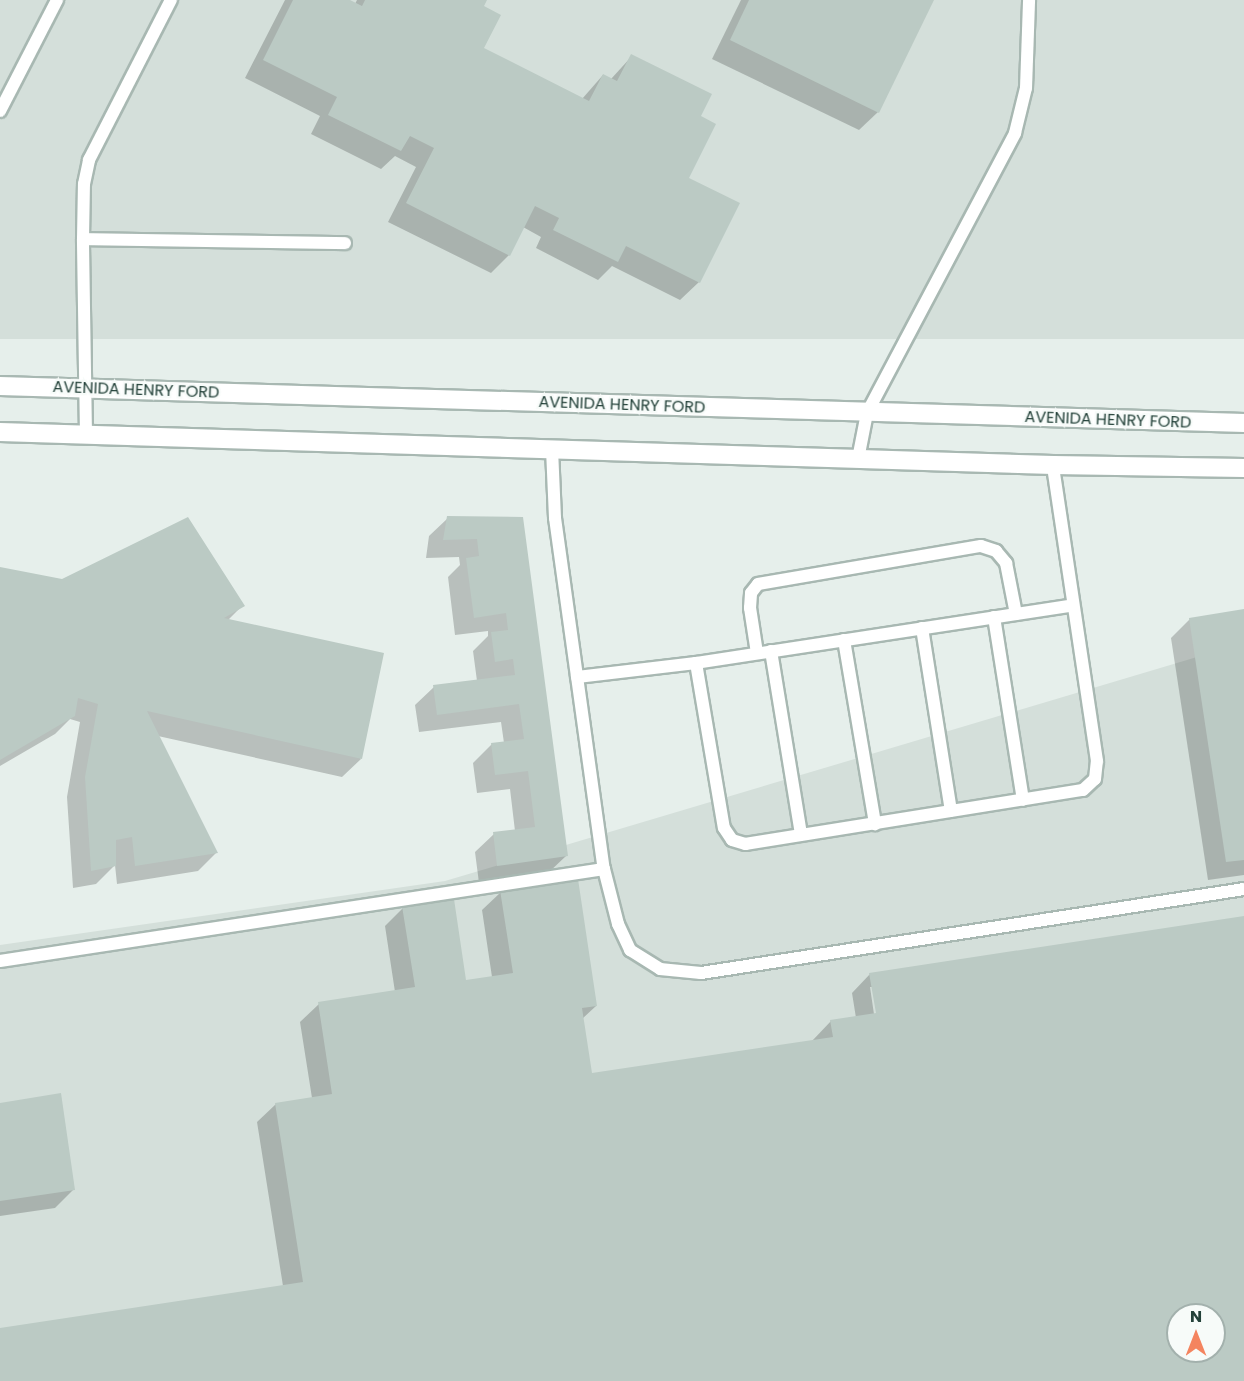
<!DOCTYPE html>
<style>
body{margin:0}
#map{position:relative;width:1244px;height:1381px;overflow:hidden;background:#e6efeb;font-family:Poppins,sans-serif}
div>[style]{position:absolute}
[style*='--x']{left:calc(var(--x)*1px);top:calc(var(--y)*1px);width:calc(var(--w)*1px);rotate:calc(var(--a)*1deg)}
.built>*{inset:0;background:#d4dfda;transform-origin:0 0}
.shadow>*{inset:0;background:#0003}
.building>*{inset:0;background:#bbcac4}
.roads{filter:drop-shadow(2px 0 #a8b8b2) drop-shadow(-2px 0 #a8b8b2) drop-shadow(0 2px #a8b8b2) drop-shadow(0 -2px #a8b8b2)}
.service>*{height:12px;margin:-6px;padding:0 6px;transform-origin:6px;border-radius:6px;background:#fff}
.secondary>*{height:18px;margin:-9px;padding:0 9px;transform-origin:9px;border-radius:9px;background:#fff}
span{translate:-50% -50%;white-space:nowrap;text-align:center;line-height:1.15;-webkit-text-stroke:4.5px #f7fbf9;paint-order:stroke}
.street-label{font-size:16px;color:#24423a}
.north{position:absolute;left:1166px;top:1303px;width:60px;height:60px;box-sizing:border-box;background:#f7fbf9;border:2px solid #a3b1ad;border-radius:50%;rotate:0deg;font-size:16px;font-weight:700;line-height:24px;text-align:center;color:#24423a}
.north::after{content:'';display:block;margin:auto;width:21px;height:27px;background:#f4845f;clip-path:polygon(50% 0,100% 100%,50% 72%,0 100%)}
</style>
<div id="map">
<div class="built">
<div style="left:0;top:0;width:1244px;height:339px"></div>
<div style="clip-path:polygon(evenodd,1244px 643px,1244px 1381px,0 1381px,0 945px,445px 881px,1244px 643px,1178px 1315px,1214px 1315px,1214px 1351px,1178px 1351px,1178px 1315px)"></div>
</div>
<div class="shadow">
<div style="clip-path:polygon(285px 0,346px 0,355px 4px,357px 0,485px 0,482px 7px,482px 49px,582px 99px,603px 75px,611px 79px,632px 56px,699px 117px,687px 179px,699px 282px,680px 300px,612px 266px,598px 280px,536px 248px,541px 237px,523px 227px,509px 255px,491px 273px,388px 222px,416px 167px,395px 156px,381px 169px,311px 134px,320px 116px,245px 78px)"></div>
<div style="clip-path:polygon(741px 0,932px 0,878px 112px,859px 130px,712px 59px)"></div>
<div style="clip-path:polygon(448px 518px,521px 519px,566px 856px,547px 874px,479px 883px,475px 852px,494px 834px,515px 831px,510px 789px,477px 793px,473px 763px,492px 744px,504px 743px,501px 722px,419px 732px,415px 705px,434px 687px,477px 681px,473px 651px,488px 636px,488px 631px,455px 635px,448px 577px,460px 565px,459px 557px,426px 558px,429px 536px)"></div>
<div style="clip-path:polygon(0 568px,63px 580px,243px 605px,228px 620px,361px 759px,342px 777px,158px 736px,216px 853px,198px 871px,117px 884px,115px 865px,96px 884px,73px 888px,67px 797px,80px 722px,70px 719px,55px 734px,0 766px)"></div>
<div style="clip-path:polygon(1244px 611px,1244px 875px,1208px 880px,1171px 638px,1190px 619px)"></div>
<div style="clip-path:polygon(evenodd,501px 892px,596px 1006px,582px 1019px,591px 1075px,812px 1041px,831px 1021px,856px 1018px,852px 993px,870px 974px,1244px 917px,1244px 1381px,0 1381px,0 1330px,283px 1286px,257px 1122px,276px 1104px,312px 1098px,300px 1022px,319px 1004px,395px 992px,385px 926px,403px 908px,465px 981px,492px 977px,482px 910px,501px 892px,870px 987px,873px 987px,878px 1020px,875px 1021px,870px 987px,501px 892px,1178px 1315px,1214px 1315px,1214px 1351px,1178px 1351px,1178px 1315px)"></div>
<div style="clip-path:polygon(0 1104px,74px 1189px,55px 1208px,0 1216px)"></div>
</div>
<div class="building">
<div style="clip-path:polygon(293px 0,350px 0,362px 6px,365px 0,487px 0,484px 6px,501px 15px,484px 48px,589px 101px,603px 74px,617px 81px,631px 54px,712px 94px,701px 116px,716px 124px,689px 178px,740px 203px,700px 283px,626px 246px,618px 262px,553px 230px,559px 218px,535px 206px,510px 256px,406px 203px,434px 148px,410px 136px,401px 151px,328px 115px,337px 97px,263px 60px)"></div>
<div style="clip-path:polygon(749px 0,934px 0,879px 113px,730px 40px)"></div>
<div style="clip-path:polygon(447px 516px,523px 517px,568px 856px,497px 866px,493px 832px,535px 827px,528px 771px,495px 775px,491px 743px,524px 739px,519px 704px,437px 715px,433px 685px,515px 675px,513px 659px,495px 662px,491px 632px,508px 630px,506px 613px,474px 618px,466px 558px,479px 556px,477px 539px,443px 540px)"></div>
<div style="clip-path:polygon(188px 517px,245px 606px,224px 618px,384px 653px,362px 759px,147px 711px,218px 853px,135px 866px,132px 837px,116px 840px,116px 866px,91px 871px,85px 777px,98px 704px,78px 698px,75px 716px,0 760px,0 567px,62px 579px)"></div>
<div style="clip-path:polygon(1244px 609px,1244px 860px,1226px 862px,1189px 618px)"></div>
<div style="clip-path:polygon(evenodd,578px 879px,597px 1006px,582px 1008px,592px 1073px,833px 1037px,830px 1020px,876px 1013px,869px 973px,1244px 916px,1244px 1381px,0 1381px,0 1328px,303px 1282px,275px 1103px,332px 1094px,318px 1002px,415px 987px,402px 906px,454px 899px,466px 980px,513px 973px,500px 890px,578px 879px,1178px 1315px,1214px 1315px,1214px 1351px,1178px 1351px,1178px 1315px)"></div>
<div style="clip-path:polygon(61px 1093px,75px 1190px,0 1201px,0 1103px)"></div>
</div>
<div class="roads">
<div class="service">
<div style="--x:0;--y:111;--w:125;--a:-62.8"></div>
<div style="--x:83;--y:239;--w:262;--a:0.9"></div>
<div style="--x:86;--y:435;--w:196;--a:-90.9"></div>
<div style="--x:83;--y:239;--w:55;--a:-89"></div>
<div style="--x:84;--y:184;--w:25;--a:-78"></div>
<div style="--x:89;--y:160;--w:180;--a:-62.9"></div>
<div style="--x:552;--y:449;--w:69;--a:87.5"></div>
<div style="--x:555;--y:518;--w:354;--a:82.1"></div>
<div style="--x:858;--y:459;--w:47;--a:-78.9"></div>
<div style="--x:867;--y:413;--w:317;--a:-62.1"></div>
<div style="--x:1015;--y:133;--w:46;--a:-76.3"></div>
<div style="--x:1026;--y:88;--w:88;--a:-88"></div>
<div style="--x:994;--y:617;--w:185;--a:81"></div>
<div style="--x:922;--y:628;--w:185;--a:81"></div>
<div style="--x:844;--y:640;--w:187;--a:80.4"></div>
<div style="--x:771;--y:651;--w:186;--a:80.7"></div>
<div style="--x:757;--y:653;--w:46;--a:-98.8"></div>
<div style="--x:750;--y:608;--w:15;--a:-86"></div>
<div style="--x:751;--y:593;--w:11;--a:-52"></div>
<div style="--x:758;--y:584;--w:226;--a:-9.7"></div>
<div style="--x:981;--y:546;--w:16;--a:18"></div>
<div style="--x:996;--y:551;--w:16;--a:50"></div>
<div style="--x:1006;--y:563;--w:52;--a:78.9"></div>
<div style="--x:696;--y:663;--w:167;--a:80.4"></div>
<div style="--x:724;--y:828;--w:14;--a:56"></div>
<div style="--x:732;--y:840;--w:14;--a:17"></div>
<div style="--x:745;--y:844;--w:342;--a:-9.1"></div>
<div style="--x:1083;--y:790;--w:16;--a:-43"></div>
<div style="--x:1095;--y:779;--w:18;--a:-84"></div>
<div style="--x:1097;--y:761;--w:299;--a:-98.5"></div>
<div style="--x:577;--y:677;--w:120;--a:-6.7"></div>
<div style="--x:696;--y:663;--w:381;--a:-8.7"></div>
<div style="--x:0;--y:961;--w:611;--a:-8.66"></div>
<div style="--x:604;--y:869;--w:57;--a:75.7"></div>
<div style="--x:618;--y:924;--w:29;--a:65"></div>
<div style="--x:630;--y:950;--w:36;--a:32"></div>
<div style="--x:660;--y:969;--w:41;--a:5.6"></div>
<div style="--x:701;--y:973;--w:549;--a:-8.79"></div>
</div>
<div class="secondary">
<div style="--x:0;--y:386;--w:1245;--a:1.7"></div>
<div style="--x:0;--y:432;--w:1054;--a:1.8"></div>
<div style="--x:1053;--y:465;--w:191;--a:0.9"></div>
</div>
</div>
<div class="street-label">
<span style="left:136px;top:390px;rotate:2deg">AVENIDA HENRY FORD</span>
<span style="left:622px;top:405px;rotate:2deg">AVENIDA HENRY FORD</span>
<span style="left:1108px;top:420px;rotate:2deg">AVENIDA HENRY FORD</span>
</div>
<div class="north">N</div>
</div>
